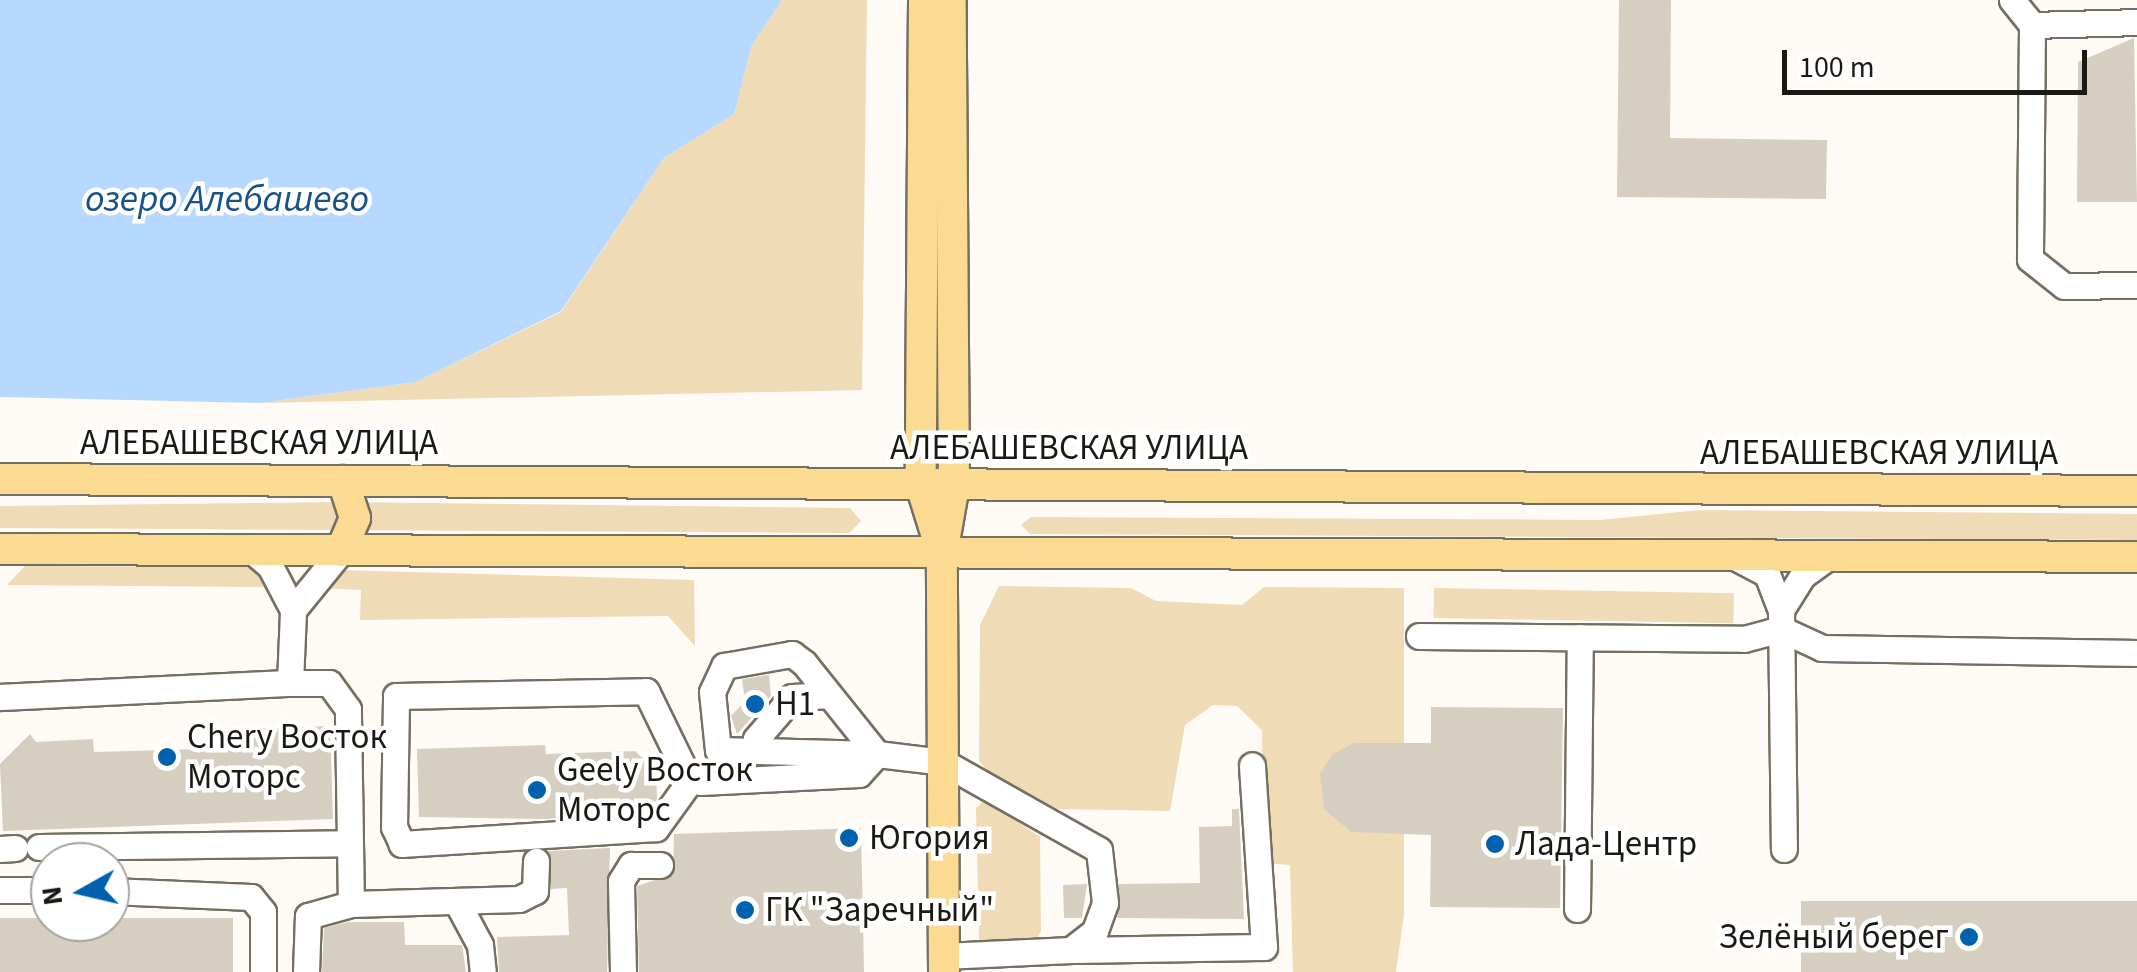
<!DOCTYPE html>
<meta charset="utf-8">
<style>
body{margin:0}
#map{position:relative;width:2137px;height:972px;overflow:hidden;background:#fefbf6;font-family:"Source Sans 3",sans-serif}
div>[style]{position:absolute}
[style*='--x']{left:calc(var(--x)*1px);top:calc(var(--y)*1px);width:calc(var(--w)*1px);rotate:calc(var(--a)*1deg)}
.green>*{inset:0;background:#efdbb6;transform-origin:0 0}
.water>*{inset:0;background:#b7d9ff}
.building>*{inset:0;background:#d6cfc1;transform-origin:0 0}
.roads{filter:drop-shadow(2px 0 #756f62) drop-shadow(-2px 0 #756f62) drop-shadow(0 2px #756f62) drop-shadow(0 -2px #756f62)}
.minor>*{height:25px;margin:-12.5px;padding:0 12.5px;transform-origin:12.5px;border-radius:12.5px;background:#fff}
.major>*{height:30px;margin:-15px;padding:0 15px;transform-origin:15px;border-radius:15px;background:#fbda92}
.dots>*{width:28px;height:28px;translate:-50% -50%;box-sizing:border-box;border:5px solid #fff;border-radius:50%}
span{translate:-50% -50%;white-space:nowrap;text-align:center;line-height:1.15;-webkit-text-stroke:9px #fff;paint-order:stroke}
.street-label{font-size:35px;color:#1b1914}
.poi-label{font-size:35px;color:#1b1914}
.left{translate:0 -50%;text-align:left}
.right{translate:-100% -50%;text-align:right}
.water-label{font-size:38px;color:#17528a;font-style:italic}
.north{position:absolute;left:30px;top:842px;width:100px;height:100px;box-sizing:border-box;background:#fff;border:2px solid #a4a3a1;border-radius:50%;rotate:262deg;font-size:28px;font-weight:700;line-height:40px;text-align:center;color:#1b1914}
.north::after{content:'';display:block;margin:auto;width:35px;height:45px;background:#0062af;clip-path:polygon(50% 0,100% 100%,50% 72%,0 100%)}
.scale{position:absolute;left:1782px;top:50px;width:305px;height:45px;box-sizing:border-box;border:5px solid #1b1914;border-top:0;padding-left:12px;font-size:30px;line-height:35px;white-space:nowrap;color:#1b1914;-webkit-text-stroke:8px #fff;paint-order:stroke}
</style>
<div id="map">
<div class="green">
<div style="clip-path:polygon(782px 0,867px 0,862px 390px,261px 403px,416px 382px,561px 312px,664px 158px,734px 114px,752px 45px)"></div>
<div style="clip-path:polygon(346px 502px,850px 508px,861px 521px,849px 533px,0 528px,0 506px)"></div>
<div style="clip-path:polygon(1700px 510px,2137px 514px,2137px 540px,1030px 534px,1021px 525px,1031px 517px,1600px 520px)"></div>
<div style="clip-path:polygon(25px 566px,250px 567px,269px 587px,7px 585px)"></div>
<div style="clip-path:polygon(337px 570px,694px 580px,695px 646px,668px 616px,360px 620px,361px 590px,320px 588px)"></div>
<div style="clip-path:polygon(999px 586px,1131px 588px,1156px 601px,1242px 605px,1264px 587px,1404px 588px,1404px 914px,1396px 972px,1293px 972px,1290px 865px,1264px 863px,1262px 730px,1237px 706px,1213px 705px,1185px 725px,1170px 811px,1058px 809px,987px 770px,979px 761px,980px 625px)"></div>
<div style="left:1434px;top:588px;width:300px;height:30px;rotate:1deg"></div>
<div style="clip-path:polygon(985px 800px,1040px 837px,1041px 932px,1032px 944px,979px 940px,976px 808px)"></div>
</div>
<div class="water">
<div style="clip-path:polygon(0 0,782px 0,752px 45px,734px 114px,664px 158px,561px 311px,416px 382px,261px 403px,0 397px)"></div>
</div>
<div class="building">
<div style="clip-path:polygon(1619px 0,1671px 0,1670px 138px,1827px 140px,1826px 199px,1617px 197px)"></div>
<div style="clip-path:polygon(2134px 38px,2137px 202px,2077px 202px,2078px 62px)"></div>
<div style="clip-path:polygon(769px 675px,771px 696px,737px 734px,731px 716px,745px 701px,742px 679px)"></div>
<div style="clip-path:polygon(1431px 707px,1563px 708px,1560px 908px,1430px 907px,1431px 835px,1351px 832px,1324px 809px,1320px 774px,1333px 754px,1354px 743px,1431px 743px)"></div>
<div style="clip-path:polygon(330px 726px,333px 819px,3px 831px,0 764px,30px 734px,36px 742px,93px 739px,94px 752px,239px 748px,238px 729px)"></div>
<div style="clip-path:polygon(545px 745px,546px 754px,635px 751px,656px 771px,657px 799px,650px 809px,547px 819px,419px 817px,417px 749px)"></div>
<div style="clip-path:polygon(1232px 809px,1239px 809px,1244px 919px,1117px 918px,1119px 884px,1200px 883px,1199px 827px,1232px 826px)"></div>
<div style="clip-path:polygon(861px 828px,864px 972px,639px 972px,637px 886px,673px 874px,674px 834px)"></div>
<div style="clip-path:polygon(610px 848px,607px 972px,499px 972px,497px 937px,569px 935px,567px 888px,551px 889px,548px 851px)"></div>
<div style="clip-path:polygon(1087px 884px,1082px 918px,1064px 918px,1063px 885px)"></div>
<div style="left:1801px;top:901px;width:336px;height:71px"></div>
<div style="left:0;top:918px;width:233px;height:54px"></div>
<div style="clip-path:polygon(348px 922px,404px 922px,405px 945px,462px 945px,466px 972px,322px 972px,324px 928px)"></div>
</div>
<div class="roads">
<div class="minor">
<div style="--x:2012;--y:0;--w:32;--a:51"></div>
<div style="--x:2032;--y:25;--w:234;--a:90.5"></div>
<div style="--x:2030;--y:259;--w:43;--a:38.5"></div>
<div style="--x:2064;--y:286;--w:73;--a:-0.8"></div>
<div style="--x:2032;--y:25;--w:105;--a:-1.6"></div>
<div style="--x:251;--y:550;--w:25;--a:40"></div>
<div style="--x:270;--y:566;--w:50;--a:62.4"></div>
<div style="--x:1729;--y:554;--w:43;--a:27.8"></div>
<div style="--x:1767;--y:574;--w:39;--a:69"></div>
<div style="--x:1781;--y:610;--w:239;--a:89.3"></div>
<div style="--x:1781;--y:610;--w:40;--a:-58"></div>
<div style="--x:1802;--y:576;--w:36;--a:-36"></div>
<div style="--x:1419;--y:636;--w:325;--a:0.5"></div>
<div style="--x:1744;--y:639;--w:38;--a:-15"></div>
<div style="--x:1781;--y:629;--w:45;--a:24.9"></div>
<div style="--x:1822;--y:648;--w:315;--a:0.9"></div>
<div style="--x:792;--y:654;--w:15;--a:37"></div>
<div style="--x:804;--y:663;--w:117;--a:51.3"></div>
<div style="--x:877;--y:754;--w:159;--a:-178.6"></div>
<div style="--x:718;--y:750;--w:58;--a:-95.9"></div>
<div style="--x:712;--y:692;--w:29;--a:-65"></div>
<div style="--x:724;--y:666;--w:69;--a:-10"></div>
<div style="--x:0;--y:697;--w:290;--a:-2.8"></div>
<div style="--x:290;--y:683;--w:73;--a:-87.6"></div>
<div style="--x:293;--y:610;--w:76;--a:-50.9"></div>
<div style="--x:757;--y:751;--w:12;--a:-95"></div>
<div style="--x:756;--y:739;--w:55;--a:-49.4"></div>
<div style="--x:792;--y:697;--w:34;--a:-3"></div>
<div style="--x:692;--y:778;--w:62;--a:125.8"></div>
<div style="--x:656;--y:828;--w:255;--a:176.4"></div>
<div style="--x:402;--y:844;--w:19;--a:-115"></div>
<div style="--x:394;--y:827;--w:131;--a:-89.1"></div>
<div style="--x:396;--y:696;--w:250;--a:-1.1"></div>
<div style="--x:646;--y:691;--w:89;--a:64"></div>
<div style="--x:685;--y:771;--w:19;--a:35"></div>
<div style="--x:701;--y:782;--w:158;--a:-2.9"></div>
<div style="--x:859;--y:774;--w:27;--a:-48"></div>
<div style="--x:877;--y:754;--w:66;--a:6.9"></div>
<div style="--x:943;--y:762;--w:179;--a:29.4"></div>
<div style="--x:1099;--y:850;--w:53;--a:83.5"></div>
<div style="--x:1105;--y:903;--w:30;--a:110"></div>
<div style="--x:1095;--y:931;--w:31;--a:142"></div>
<div style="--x:1071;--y:950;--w:128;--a:177.3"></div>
<div style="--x:350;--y:843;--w:61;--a:89.1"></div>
<div style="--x:351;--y:904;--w:168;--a:-1.7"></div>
<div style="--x:519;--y:899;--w:18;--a:-27"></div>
<div style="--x:535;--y:891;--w:30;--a:-88"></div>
<div style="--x:39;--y:847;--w:311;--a:-0.7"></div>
<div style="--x:350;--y:843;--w:134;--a:-90.9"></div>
<div style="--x:348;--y:709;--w:32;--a:-126"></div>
<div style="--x:329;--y:683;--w:39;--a:180"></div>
<div style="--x:0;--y:849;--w:15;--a:-4"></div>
<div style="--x:0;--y:890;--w:50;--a:0"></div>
<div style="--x:110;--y:891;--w:141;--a:2.4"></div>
<div style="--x:251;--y:897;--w:19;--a:51"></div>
<div style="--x:263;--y:912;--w:60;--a:90"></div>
<div style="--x:457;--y:902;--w:49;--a:61.9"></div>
<div style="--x:480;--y:945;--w:27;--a:84"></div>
<div style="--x:1577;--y:909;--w:272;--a:-89.4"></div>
<div style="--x:1071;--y:950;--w:193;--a:-0.9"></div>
<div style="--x:1264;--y:947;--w:182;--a:-93.8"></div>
<div style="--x:306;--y:972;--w:56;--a:-88"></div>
<div style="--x:308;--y:916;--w:45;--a:-15.6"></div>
<div style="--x:623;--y:972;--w:91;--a:-91.3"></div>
<div style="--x:621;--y:881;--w:19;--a:-58"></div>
<div style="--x:631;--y:865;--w:29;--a:0"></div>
</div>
<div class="major">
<div style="--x:924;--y:0;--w:485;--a:90.4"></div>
<div style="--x:921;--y:485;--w:64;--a:72.7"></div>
<div style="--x:0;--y:479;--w:2137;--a:0.32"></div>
<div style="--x:0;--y:549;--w:2137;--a:0.21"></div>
<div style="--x:341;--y:551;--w:36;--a:-67"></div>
<div style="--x:355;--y:518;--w:39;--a:-108"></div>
<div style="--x:944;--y:972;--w:418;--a:-90.3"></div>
<div style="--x:942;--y:554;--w:70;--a:-80.1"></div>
<div style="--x:954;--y:485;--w:485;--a:-90.4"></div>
</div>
</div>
<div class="dots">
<div style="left:755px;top:704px;background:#0062af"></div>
<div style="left:167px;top:757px;background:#0062af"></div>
<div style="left:537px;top:790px;background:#0062af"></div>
<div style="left:849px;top:838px;background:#0062af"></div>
<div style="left:1495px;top:844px;background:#0062af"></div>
<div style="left:745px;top:910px;background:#0062af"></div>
<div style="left:1969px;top:937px;background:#0062af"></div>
</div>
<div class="street-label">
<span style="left:259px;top:443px">АЛЕБАШЕВСКАЯ УЛИЦА</span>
<span style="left:1069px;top:448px">АЛЕБАШЕВСКАЯ УЛИЦА</span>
<span style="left:1879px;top:453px">АЛЕБАШЕВСКАЯ УЛИЦА</span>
</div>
<div class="poi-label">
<span class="left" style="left:775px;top:704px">Н1</span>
<span class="left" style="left:187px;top:757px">Chery Восток<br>Моторс</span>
<span class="left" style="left:557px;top:790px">Geely Восток<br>Моторс</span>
<span class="left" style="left:869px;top:838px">Югория</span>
<span class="left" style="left:1515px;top:844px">Лада-Центр</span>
<span class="left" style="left:765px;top:910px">ГК "Заречный"</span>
<span class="right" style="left:1949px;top:937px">Зелёный берег</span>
</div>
<div class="water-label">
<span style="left:227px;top:200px">озеро Алебашево</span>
</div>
<div class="north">N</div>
<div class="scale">100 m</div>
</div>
